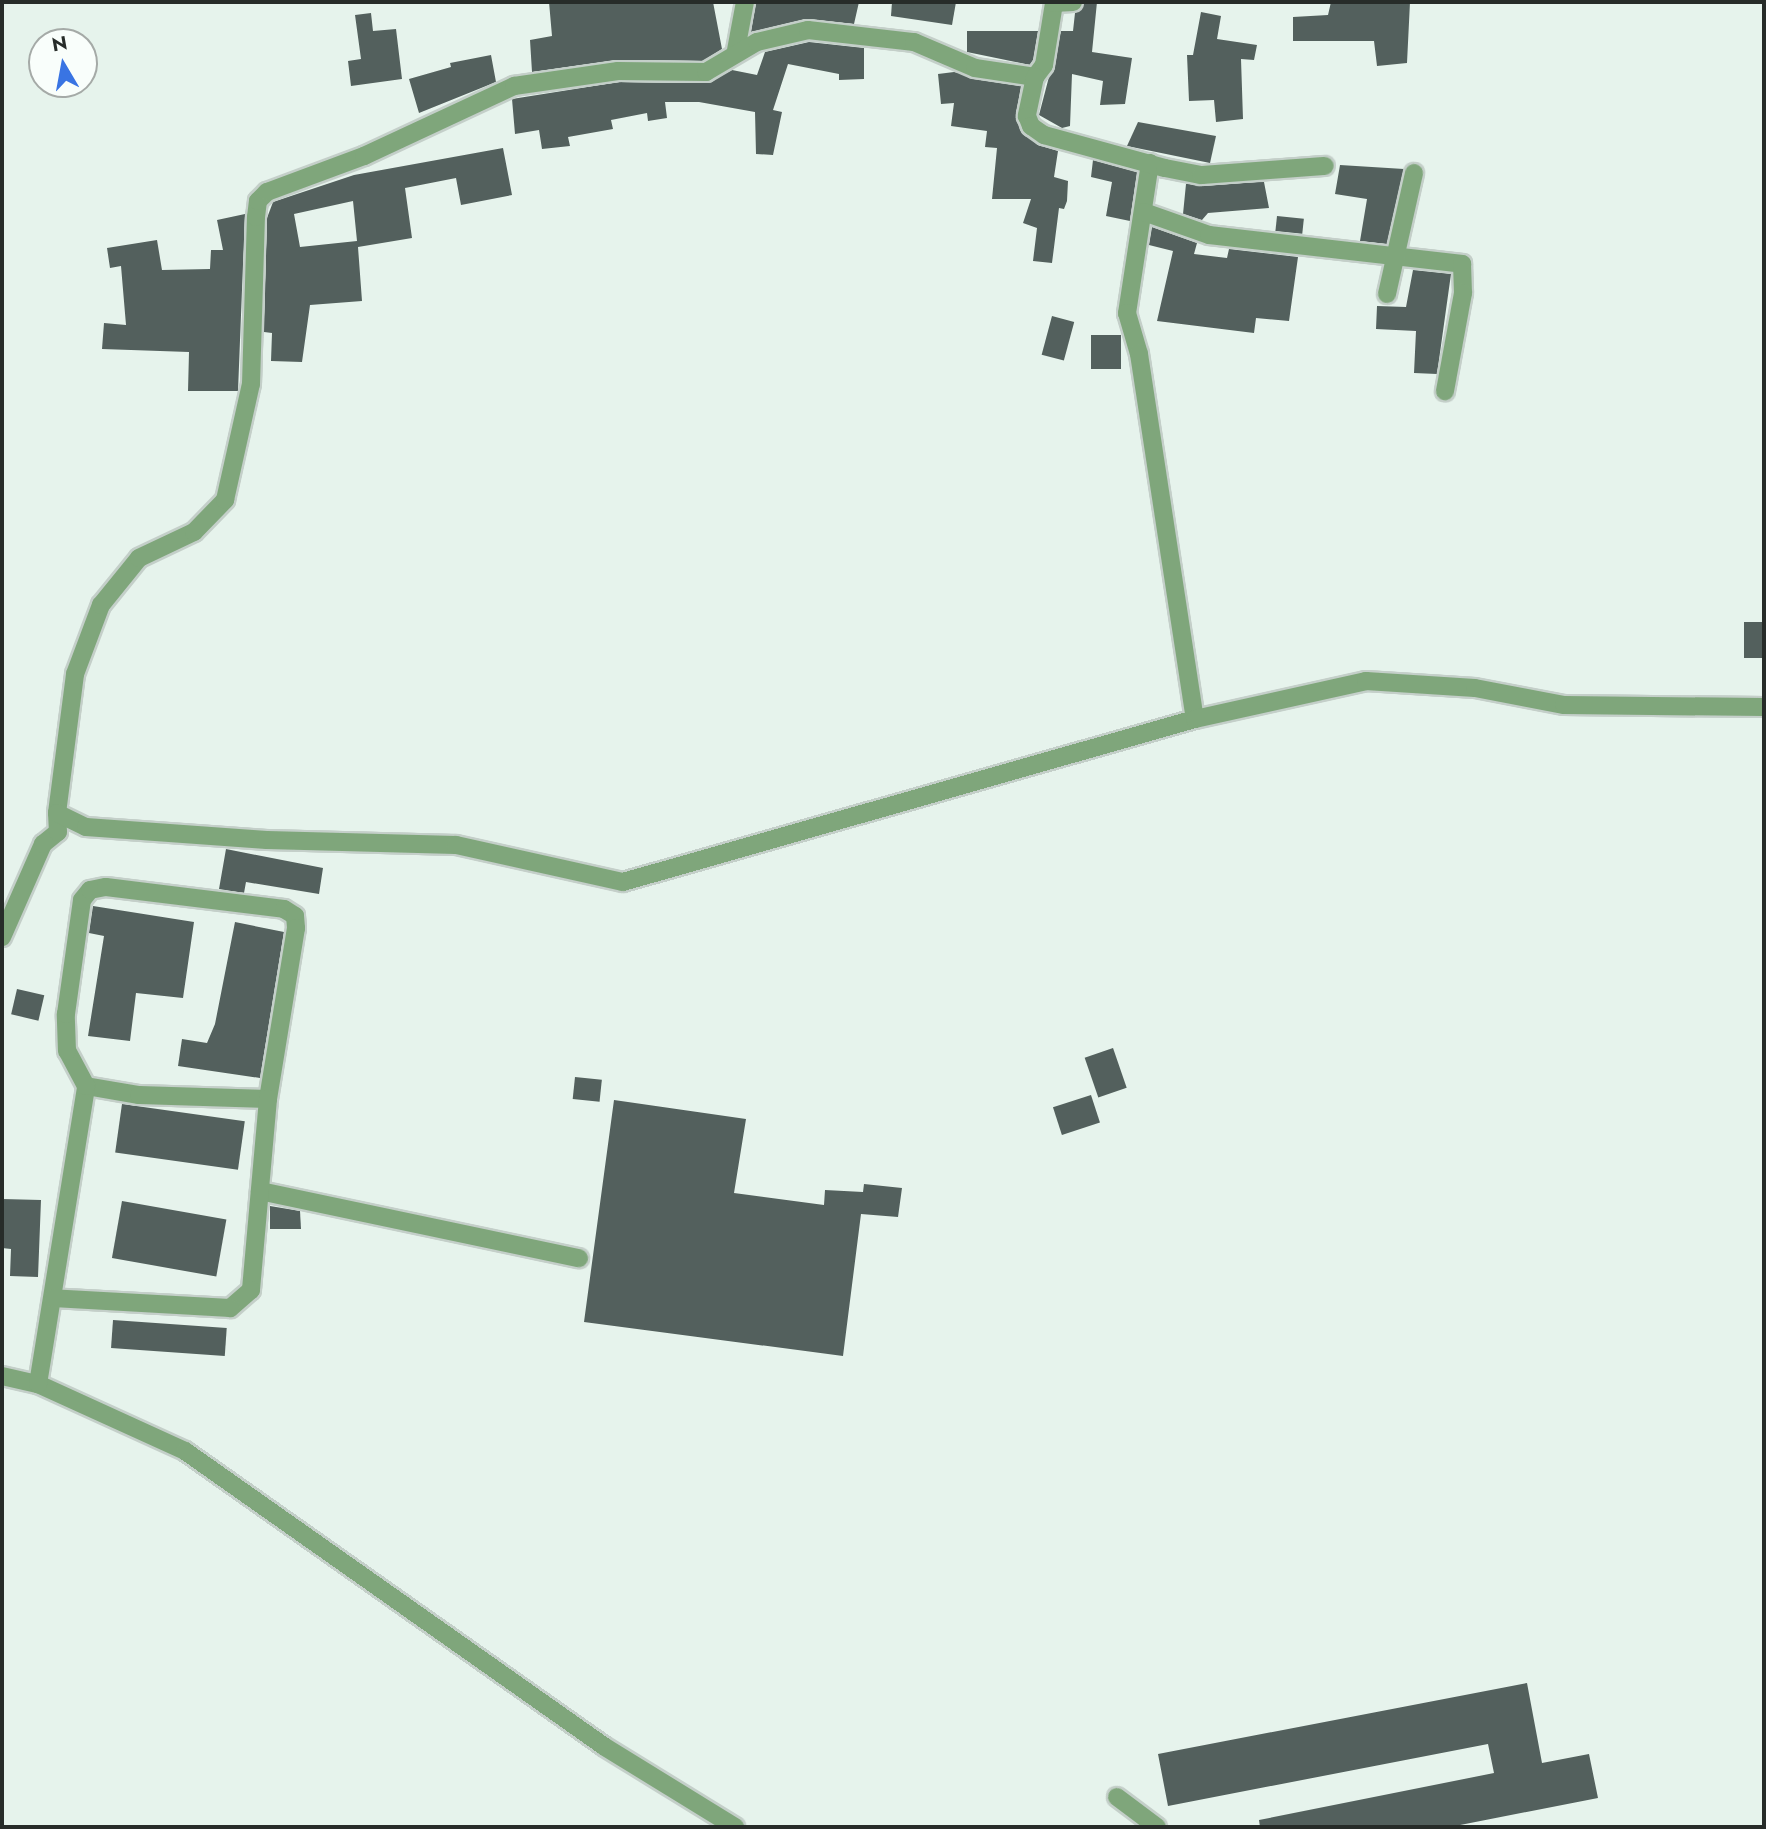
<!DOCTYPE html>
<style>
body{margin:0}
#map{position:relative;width:1766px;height:1829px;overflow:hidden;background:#e6f3ec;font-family:Jost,sans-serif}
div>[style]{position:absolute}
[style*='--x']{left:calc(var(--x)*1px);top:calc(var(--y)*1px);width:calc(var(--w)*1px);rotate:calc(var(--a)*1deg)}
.building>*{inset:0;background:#53605d;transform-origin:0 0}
.roads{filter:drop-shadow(2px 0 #c4cfc9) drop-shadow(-2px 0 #c4cfc9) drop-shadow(0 2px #c4cfc9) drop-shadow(0 -2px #c4cfc9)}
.minor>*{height:18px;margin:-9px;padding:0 9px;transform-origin:9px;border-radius:9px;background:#7fa67b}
span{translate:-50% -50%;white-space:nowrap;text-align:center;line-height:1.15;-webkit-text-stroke:7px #f9fefb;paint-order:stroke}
.frame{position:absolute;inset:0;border:4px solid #272c29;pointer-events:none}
.north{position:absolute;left:28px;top:28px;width:70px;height:70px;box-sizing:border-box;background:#f9fefb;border:2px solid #a5aaa7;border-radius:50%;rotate:350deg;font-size:19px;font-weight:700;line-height:28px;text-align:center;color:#272c29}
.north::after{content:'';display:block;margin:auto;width:24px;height:32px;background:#3974e3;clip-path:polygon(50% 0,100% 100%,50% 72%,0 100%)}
</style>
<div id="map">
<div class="building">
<div style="clip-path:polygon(549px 2px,713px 2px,722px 49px,703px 61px,618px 60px,532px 72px,530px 40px,552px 36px)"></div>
<div style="clip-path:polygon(756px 2px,859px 2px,854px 24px,806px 19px,751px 32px)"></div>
<div style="clip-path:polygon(892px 2px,956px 2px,952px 25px,891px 16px)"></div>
<div style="clip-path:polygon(1084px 2px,1097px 2px,1092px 52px,1132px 58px,1125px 104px,1100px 105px,1103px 81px,1072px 74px,1070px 126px,1062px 128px,1039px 115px,1061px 31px,1073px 31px,1075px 13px)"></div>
<div style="clip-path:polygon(1331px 2px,1410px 2px,1407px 63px,1377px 66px,1374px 41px,1293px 41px,1293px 17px,1328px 15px)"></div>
<div style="clip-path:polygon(1201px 12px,1221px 16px,1217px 39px,1257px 45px,1254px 60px,1241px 59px,1243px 119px,1216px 122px,1214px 100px,1189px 101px,1187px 55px,1193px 55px)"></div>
<div style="clip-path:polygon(371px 13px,373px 31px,396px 29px,402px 79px,351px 86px,348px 61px,361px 59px,355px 15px)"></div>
<div style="clip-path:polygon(967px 31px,1038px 31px,1033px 60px,1030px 65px,967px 52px)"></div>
<div style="clip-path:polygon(809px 42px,864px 48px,864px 79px,839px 80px,839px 74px,788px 64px,773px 110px,782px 112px,773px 155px,756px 154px,755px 112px,699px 102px,665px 102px,667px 118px,648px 121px,647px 113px,611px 120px,613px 129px,568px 137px,570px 146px,542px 149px,539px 130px,515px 134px,512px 99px,619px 82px,707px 83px,732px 70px,757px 75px,765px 52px)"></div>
<div style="clip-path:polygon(491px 55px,496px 82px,419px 113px,409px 79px,451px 67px,450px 63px)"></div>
<div style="clip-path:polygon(954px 72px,1021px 86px,1016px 114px,1020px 130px,1038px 145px,1058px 151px,1054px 177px,1068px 181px,1067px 201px,1064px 209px,1059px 208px,1052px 263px,1033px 261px,1037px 228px,1023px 223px,1031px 199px,992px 199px,997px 148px,985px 147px,987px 131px,951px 126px,954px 103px,941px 104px,938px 74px)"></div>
<div style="clip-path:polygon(1138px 122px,1216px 136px,1210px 163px,1127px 146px)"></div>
<div style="clip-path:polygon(evenodd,503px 148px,512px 195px,461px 205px,456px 178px,405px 188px,412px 238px,358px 247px,362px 301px,310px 305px,302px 362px,271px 361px,272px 333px,264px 332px,267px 218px,273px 202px,354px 175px,503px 148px,353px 201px,357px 241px,300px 247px,294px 214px,353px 201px)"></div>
<div style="clip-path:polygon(1093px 160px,1137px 172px,1130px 221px,1106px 216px,1112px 182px,1091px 177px)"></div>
<div style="clip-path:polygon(1340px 165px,1404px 169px,1387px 244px,1360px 241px,1367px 199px,1335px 194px)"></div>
<div style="clip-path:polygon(1264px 182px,1269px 208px,1208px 213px,1202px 220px,1183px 214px,1186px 184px)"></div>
<div style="clip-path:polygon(245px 214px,238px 391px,188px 391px,189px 352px,102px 349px,104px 323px,126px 325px,121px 266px,110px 268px,107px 248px,157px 240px,162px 270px,210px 269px,211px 250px,223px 250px,217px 220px)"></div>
<div style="left:1277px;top:216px;width:27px;height:15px;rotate:6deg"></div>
<div style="clip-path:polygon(1152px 227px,1197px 243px,1194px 254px,1227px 258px,1229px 249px,1298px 257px,1289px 321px,1256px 318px,1254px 333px,1157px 321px,1173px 251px,1149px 245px)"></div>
<div style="clip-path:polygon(1413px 270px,1451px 274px,1437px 374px,1414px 373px,1416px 331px,1376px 329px,1377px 306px,1406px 307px)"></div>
<div style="left:1052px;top:316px;width:23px;height:40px;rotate:15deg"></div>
<div style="left:1091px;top:335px;width:30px;height:34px"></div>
<div style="left:1744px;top:622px;width:20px;height:36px"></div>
<div style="clip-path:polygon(226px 849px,323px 868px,319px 894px,246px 882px,244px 893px,219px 889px)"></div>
<div style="clip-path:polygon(93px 906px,194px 922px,183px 998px,136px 993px,130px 1041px,88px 1036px,104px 936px,89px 933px)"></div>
<div style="clip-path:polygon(235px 922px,284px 932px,260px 1078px,178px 1066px,182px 1039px,207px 1043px,215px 1024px)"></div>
<div style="left:17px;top:989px;width:28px;height:26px;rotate:13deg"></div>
<div style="left:1113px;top:1048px;width:42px;height:30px;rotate:71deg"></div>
<div style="left:575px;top:1077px;width:27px;height:22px;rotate:6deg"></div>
<div style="left:1091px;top:1095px;width:29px;height:40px;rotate:72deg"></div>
<div style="clip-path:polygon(614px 1100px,746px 1119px,734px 1193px,824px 1205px,825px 1190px,863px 1192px,864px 1184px,902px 1188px,898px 1217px,861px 1214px,843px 1356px,584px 1322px)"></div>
<div style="left:122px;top:1104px;width:124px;height:49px;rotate:8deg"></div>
<div style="clip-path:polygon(2px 1199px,41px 1200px,38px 1277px,10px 1276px,11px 1249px,2px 1248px)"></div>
<div style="left:122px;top:1201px;width:106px;height:58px;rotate:10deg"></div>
<div style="clip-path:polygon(270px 1206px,300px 1211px,301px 1229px,270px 1229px)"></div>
<div style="left:113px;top:1320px;width:114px;height:28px;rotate:4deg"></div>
<div style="clip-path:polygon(1527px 1683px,1542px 1763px,1589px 1754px,1598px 1798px,1450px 1827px,1260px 1827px,1259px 1820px,1494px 1773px,1488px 1744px,1168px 1806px,1158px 1754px)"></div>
</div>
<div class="roads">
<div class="minor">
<div style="--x:736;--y:50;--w:49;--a:-79.4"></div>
<div style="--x:1035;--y:77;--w:15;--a:-53"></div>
<div style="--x:1044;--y:65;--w:63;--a:-80.8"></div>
<div style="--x:1054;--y:3;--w:19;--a:-3"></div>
<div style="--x:1150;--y:163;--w:152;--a:98.7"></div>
<div style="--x:1127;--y:313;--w:43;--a:73.7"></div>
<div style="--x:1139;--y:354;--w:369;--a:81.3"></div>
<div style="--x:1144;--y:212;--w:69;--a:19.5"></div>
<div style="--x:1209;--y:235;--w:255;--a:6.5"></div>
<div style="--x:1462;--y:264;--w:29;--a:88"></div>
<div style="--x:1463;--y:293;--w:100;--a:100.4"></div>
<div style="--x:1387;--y:294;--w:124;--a:-77.4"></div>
<div style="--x:57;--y:813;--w:140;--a:-82.6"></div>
<div style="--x:75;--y:674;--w:74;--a:-69.4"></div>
<div style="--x:101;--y:605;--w:60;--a:-51"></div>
<div style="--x:139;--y:558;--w:61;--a:-25.3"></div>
<div style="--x:194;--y:532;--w:45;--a:-45.9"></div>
<div style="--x:225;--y:500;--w:119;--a:-77.4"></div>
<div style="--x:251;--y:384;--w:167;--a:-88.3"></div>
<div style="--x:256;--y:217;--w:16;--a:-83"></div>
<div style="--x:258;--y:201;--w:13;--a:-45"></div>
<div style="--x:267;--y:192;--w:103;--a:-20.4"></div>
<div style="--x:364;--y:156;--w:166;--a:-25"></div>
<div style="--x:514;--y:86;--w:105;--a:-8.2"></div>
<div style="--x:618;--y:71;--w:88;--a:0.7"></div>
<div style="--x:706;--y:72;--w:59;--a:-30.5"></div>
<div style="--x:757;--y:42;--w:52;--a:-13.2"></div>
<div style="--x:808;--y:30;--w:107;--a:6.5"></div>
<div style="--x:914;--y:42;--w:66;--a:23.1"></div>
<div style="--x:975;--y:68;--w:61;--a:8.5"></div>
<div style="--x:1035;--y:77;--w:40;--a:102"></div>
<div style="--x:1027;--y:116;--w:11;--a:68"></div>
<div style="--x:1031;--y:126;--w:16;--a:35"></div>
<div style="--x:1044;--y:135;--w:125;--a:15.3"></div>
<div style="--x:1165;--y:168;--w:37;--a:11"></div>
<div style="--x:1201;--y:175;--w:124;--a:-4.2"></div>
<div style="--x:2;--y:937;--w:102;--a:-66.2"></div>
<div style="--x:43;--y:844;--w:19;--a:-39"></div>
<div style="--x:58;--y:832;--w:19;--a:-93"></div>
<div style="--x:57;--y:813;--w:32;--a:26"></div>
<div style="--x:86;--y:827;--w:181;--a:4.1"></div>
<div style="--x:267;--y:840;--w:189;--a:1.5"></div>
<div style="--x:456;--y:845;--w:171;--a:12.5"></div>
<div style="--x:623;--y:882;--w:595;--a:-15.91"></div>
<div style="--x:1195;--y:719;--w:175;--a:-12.5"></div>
<div style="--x:1366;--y:681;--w:109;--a:3.7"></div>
<div style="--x:1475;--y:688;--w:91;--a:10.8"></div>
<div style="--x:1564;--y:705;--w:200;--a:0.6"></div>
<div style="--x:86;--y:1086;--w:54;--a:9.6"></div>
<div style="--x:139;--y:1095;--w:129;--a:1.8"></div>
<div style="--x:260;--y:1191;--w:326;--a:11.9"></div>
<div style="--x:2;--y:1376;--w:37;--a:13"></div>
<div style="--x:38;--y:1384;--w:162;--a:24.5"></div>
<div style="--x:185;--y:1451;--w:514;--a:35.17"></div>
<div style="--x:605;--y:1747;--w:153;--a:31.6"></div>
<div style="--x:38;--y:1384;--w:302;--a:-80.8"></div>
<div style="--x:86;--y:1086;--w:40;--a:-118"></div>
<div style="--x:67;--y:1051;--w:37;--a:-92"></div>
<div style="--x:66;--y:1014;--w:115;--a:-82"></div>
<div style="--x:82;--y:900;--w:13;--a:-51"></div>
<div style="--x:90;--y:890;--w:16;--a:-11"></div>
<div style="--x:106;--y:887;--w:179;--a:7"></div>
<div style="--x:284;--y:909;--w:13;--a:32"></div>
<div style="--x:295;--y:916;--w:12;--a:85"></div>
<div style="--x:296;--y:928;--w:173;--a:99.3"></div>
<div style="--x:268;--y:1099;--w:192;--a:95.1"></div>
<div style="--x:251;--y:1290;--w:28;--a:139"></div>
<div style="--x:230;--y:1308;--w:177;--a:-176.8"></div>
<div style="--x:1117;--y:1797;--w:50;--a:36.9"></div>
</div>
</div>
<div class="frame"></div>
<div class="north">N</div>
</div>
